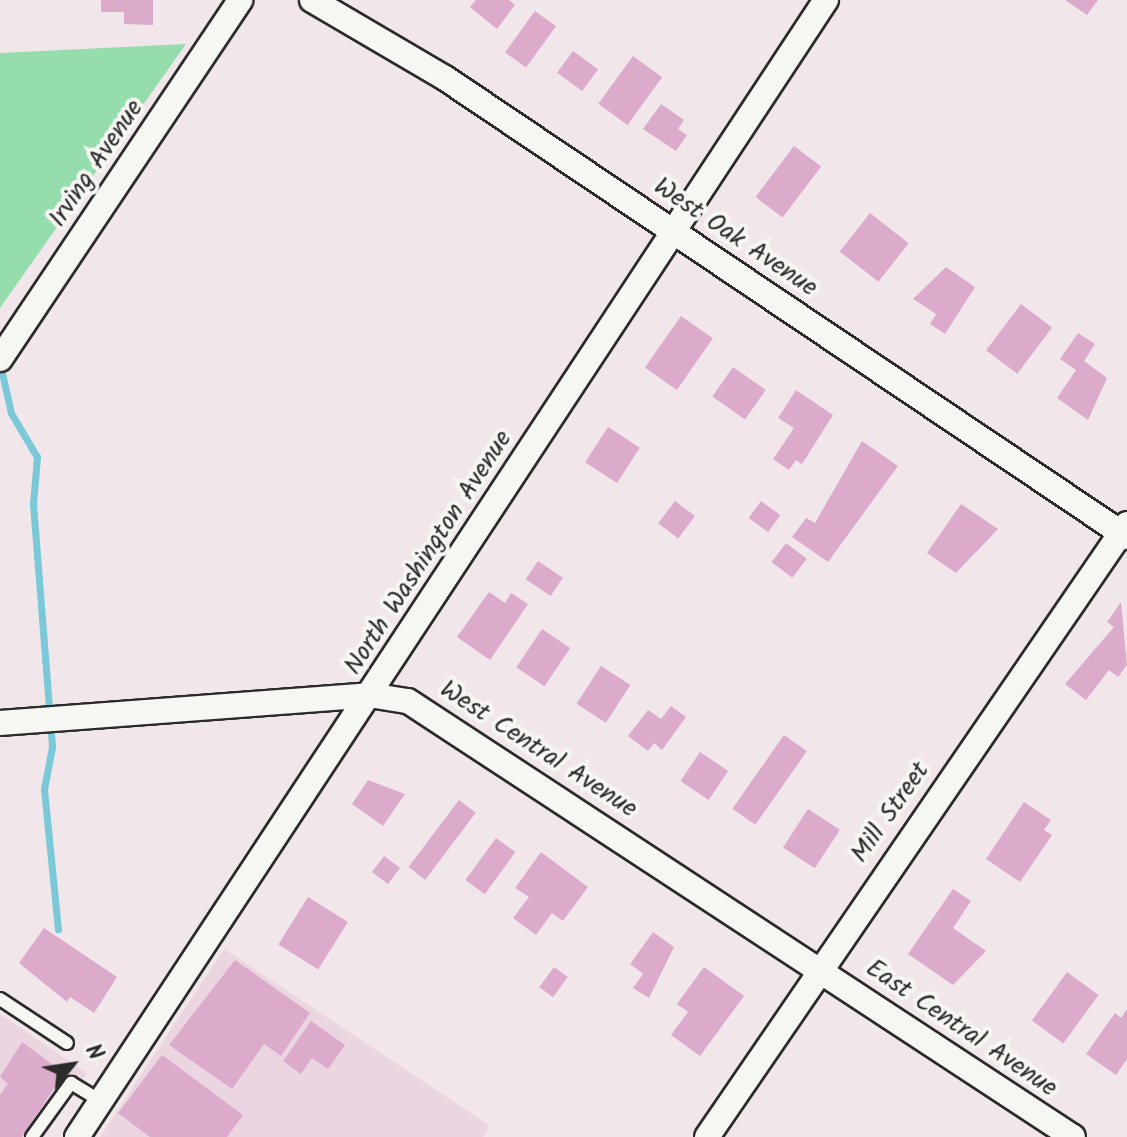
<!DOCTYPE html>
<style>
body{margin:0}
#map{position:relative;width:1127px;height:1137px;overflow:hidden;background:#f1e7ea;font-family:Kalam,sans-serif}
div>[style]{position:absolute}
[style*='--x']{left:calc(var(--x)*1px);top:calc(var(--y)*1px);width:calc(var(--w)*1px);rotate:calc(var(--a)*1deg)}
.built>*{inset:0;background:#ebd5e1}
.green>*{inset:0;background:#95ddac}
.stream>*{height:7px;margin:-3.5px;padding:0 3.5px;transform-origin:3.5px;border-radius:3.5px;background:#7ac8d8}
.building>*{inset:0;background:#dcabcb;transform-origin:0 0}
.roads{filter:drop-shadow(2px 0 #2b2b2b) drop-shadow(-2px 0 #2b2b2b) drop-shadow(0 2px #2b2b2b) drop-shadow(0 -2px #2b2b2b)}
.lane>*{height:12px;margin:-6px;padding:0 6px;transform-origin:6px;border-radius:6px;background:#f6f6f2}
.street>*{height:24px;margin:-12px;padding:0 12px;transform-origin:12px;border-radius:12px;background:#f6f6f2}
span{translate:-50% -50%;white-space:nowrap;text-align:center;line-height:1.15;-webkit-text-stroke:8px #f6f6f2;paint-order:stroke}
.street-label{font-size:26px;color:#2b2b2b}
.north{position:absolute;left:32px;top:1025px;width:80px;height:80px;-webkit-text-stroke:6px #f6f6f2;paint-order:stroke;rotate:60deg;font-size:22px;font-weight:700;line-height:32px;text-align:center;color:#2b2b2b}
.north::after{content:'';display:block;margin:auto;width:28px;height:36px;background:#2b2b2b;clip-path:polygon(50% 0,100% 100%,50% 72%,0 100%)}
</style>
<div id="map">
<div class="built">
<div style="clip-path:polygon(224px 949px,490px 1126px,483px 1137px,100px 1137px)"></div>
<div style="clip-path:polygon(0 1014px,87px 1073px,44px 1137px,0 1137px)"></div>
</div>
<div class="green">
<div style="clip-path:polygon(186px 44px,0 308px,0 53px)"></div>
</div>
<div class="stream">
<div style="--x:0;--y:364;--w:50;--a:77.3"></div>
<div style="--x:11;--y:413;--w:51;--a:59.4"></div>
<div style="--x:37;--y:457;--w:47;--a:94.9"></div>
<div style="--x:33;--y:504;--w:244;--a:85.5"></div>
<div style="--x:52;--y:747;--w:43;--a:100.8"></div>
<div style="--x:44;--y:789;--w:141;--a:84.3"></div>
</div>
<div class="building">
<div style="clip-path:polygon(101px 0,153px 0,153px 25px,124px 24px,124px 12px,101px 12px)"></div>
<div style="clip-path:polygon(476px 0,509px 0,515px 5px,497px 29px,470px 7px)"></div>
<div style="clip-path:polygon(1065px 0,1098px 0,1087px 15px)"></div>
<div style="left:535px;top:11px;width:26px;height:51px;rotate:36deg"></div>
<div style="left:573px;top:51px;width:31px;height:27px;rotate:36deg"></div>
<div style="left:633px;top:56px;width:36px;height:59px;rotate:36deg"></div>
<div style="clip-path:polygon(661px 104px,684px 120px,678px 129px,687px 135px,676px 151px,643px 129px)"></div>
<div style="left:794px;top:146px;width:34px;height:64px;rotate:37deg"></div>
<div style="left:870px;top:213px;width:49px;height:49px;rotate:38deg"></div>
<div style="clip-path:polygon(946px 267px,975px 287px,945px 334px,930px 324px,936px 314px,913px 299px)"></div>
<div style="left:1021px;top:304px;width:39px;height:58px;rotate:37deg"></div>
<div style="left:681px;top:316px;width:39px;height:63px;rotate:35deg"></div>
<div style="clip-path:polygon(1078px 333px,1095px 344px,1084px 361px,1107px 378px,1088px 420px,1057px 398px,1076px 370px,1060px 359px)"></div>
<div style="left:733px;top:367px;width:40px;height:36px;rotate:35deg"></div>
<div style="clip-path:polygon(796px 390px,833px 415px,802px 464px,796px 460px,789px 470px,773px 459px,794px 428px,778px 418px)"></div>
<div style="left:608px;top:427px;width:38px;height:42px;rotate:33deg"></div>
<div style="clip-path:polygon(862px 441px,898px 466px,828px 562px,792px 537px,806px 518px,815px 523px)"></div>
<div style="left:675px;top:501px;width:25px;height:28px;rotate:37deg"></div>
<div style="left:761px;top:501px;width:24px;height:21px;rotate:36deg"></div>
<div style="clip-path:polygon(961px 504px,998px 529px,956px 573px,927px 553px)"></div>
<div style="left:786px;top:543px;width:26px;height:24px;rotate:37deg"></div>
<div style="left:538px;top:561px;width:30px;height:22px;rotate:34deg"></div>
<div style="clip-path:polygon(489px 592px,505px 603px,511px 593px,528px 604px,490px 660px,457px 637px)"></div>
<div style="clip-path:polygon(1121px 602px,1127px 665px,1118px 677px,1109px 670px,1086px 700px,1065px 684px,1114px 627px,1107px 622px)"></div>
<div style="left:542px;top:629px;width:34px;height:46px;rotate:34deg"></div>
<div style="left:601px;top:666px;width:35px;height:45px;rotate:33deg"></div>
<div style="clip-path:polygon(671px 706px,686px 717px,662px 750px,654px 743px,648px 751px,628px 736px,648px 710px,661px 719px)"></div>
<div style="left:784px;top:735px;width:28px;height:90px;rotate:35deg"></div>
<div style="left:700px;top:752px;width:34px;height:35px;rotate:34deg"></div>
<div style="clip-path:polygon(368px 780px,405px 794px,383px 826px,352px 804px)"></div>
<div style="left:459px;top:800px;width:21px;height:84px;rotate:37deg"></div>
<div style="clip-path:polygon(1024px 802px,1051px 820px,1044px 830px,1052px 835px,1020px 882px,986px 859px)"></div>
<div style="left:808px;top:809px;width:38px;height:46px;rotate:33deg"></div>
<div style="left:496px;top:838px;width:24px;height:52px;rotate:36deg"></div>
<div style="clip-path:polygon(541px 852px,588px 887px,563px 921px,552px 913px,536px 935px,513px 918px,529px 897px,515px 888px)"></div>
<div style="left:384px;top:856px;width:20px;height:20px;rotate:37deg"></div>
<div style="clip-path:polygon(953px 889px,971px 901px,953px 928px,986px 951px,953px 985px,908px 954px)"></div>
<div style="left:308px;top:897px;width:47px;height:56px;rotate:32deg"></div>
<div style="clip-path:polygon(44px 928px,117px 977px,94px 1013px,70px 997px,67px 1002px,19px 963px)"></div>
<div style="clip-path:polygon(653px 932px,674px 947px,649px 998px,633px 988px,643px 974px,630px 964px)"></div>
<div style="clip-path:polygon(235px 960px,310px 1013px,281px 1056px,264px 1044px,232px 1089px,169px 1045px)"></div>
<div style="left:554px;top:967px;width:17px;height:25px;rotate:36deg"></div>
<div style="clip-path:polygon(704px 967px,744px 996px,700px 1056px,671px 1035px,688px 1012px,677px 1004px)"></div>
<div style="left:1067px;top:972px;width:39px;height:60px;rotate:36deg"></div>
<div style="clip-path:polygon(1127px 1009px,1127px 1059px,1116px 1075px,1086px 1054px,1115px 1013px,1121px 1018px)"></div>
<div style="clip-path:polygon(311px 1021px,345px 1045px,328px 1069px,312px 1058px,301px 1074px,283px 1061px)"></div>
<div style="clip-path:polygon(22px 1042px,64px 1073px,22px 1137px,0 1137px,0 1095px,8px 1084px,0 1077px)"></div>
<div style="clip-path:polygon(162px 1055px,243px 1115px,227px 1137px,150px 1137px,118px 1113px)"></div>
</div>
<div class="roads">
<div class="lane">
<div style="--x:0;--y:999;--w:80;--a:33.3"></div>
<div style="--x:32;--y:1137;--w:67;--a:-54.2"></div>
<div style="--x:71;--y:1083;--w:35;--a:31"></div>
</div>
<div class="street">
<div style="--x:312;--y:0;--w:154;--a:30.4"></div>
<div style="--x:445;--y:78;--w:822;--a:33.94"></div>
<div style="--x:0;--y:359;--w:432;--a:-56.2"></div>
<div style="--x:0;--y:723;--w:370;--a:-4.3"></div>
<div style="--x:369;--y:695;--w:39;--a:9"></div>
<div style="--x:408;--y:701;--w:795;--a:33.25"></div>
<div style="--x:77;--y:1137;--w:1362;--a:-56.63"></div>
<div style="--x:707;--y:1137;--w:743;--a:-55.58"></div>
</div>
</div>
<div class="street-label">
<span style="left:97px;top:164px;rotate:-56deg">Irving Avenue</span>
<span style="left:735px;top:238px;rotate:34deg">West Oak Avenue</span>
<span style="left:429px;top:553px;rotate:-57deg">North Washington Avenue</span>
<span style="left:538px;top:750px;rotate:33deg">West Central Avenue</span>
<span style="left:891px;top:813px;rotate:-55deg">Mill Street</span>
<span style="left:961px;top:1029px;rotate:34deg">East Central Avenue</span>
</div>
<div class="north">N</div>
</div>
